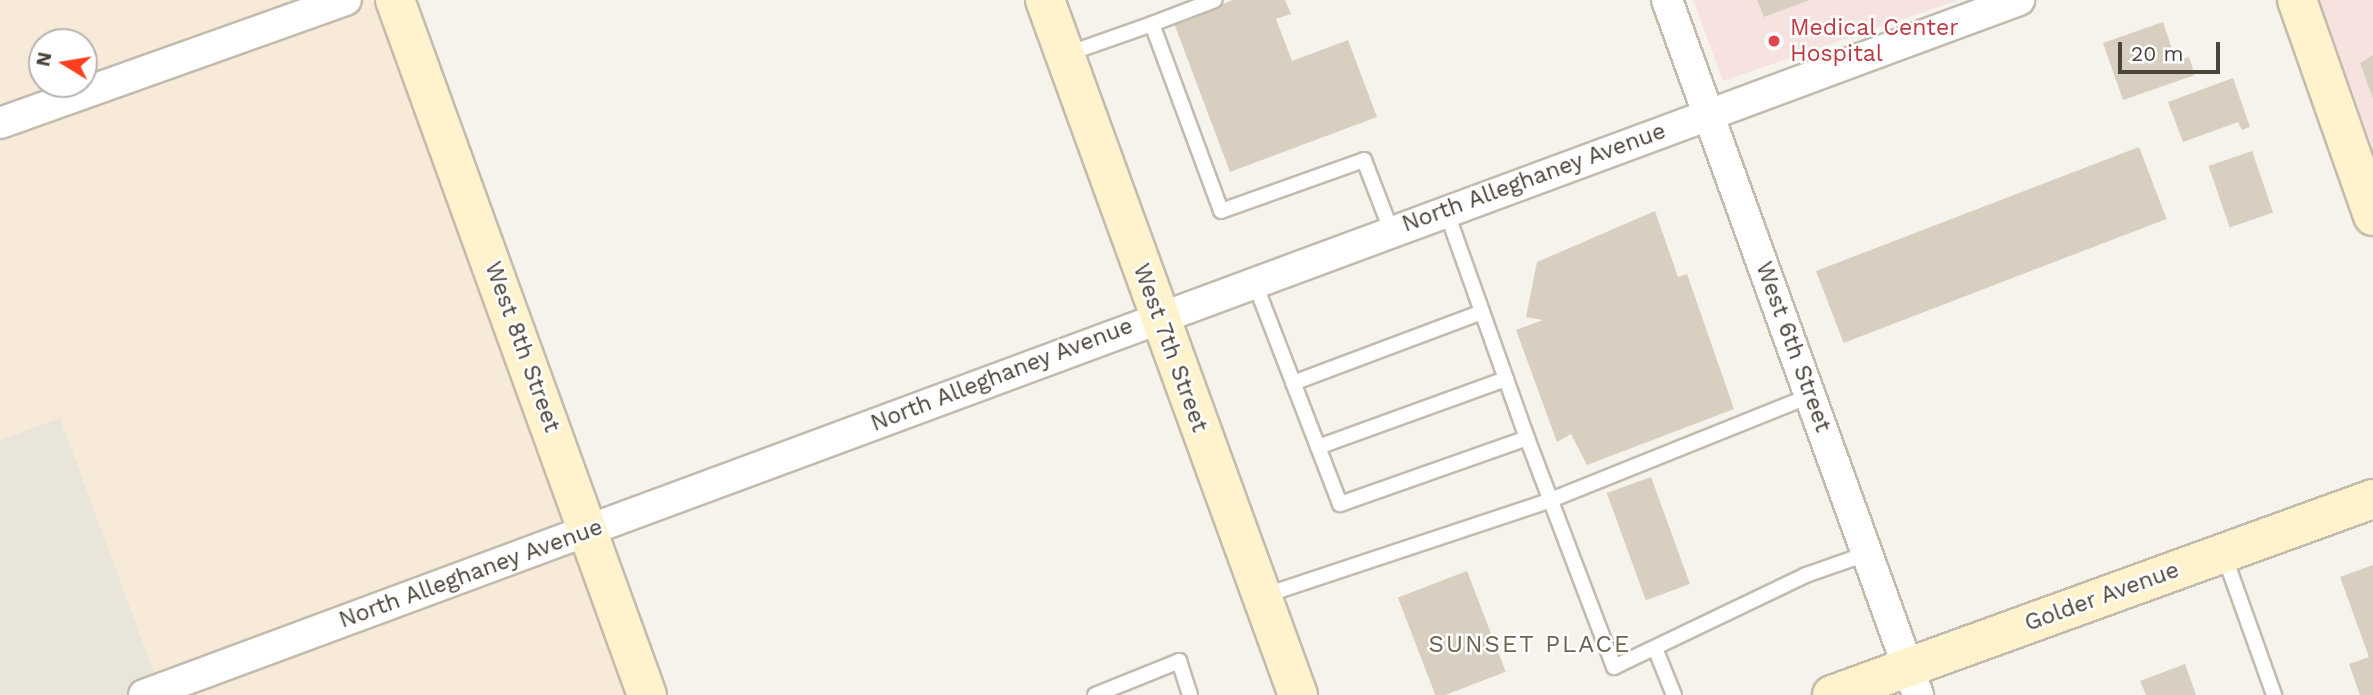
<!DOCTYPE html>
<style>
body{margin:0}
#map{position:relative;width:2373px;height:695px;overflow:hidden;background:#f6f3ec;font-family:"Work Sans",sans-serif}
div>[style]{position:absolute}
[style*='--x']{left:calc(var(--x)*1px);top:calc(var(--y)*1px);width:calc(var(--w)*1px);rotate:calc(var(--a)*1deg)}
.residential>*{inset:0;background:#eae5da}
.commercial>*{inset:0;background:#f7ead8}
.medical>*{inset:0;background:#f6e3e0}
.building>*{inset:0;background:#d8cfc1;transform-origin:0 0}
.roads{filter:drop-shadow(2px 0 #c2bbae) drop-shadow(-2px 0 #c2bbae) drop-shadow(0 2px #c2bbae) drop-shadow(0 -2px #c2bbae)}
.lane>*{height:14px;margin:-7px;padding:0 7px;transform-origin:7px;border-radius:7px;background:#fff}
.street>*{height:30px;margin:-15px;padding:0 15px;transform-origin:15px;border-radius:15px;background:#fff}
.secondary>*{height:38px;margin:-19px;padding:0 19px;transform-origin:19px;border-radius:19px;background:#fff3cd}
.dots>*{width:19px;height:19px;translate:-50% -50%;box-sizing:border-box;border:4px solid #fff;border-radius:50%}
span{translate:-50% -50%;white-space:nowrap;text-align:center;line-height:1.15;-webkit-text-stroke:5px #fff;paint-order:stroke}
.health-label{font-size:23px;color:#be3a42}
.left{translate:0 -50%;text-align:left}
.street-label{font-size:23px;color:#4b4439}
.neighbourhood-label{font-size:24px;color:#6e6250;letter-spacing:2px}
.north{position:absolute;left:28px;top:28px;width:70px;height:70px;box-sizing:border-box;background:#fff;border:2px solid #b7b4b0;border-radius:50%;rotate:281deg;font-size:19px;font-weight:700;line-height:28px;text-align:center;color:#4b4439}
.north::after{content:'';display:block;margin:auto;width:24px;height:32px;background:#fc3f1d;clip-path:polygon(50% 0,100% 100%,50% 72%,0 100%)}
.scale{position:absolute;left:2118px;top:42px;width:102px;height:32px;box-sizing:border-box;border:4px solid #4b4439;border-top:0;padding-left:9px;font-size:21px;line-height:24px;white-space:nowrap;color:#4b4439;-webkit-text-stroke:5px #fff;paint-order:stroke}
</style>
<div id="map">
<div class="residential">
<div style="clip-path:polygon(60px 417px,160px 688px,143px 695px,0 695px,0 440px)"></div>
</div>
<div class="commercial">
<div style="clip-path:polygon(evenodd,0 0,400px 0,656px 695px,143px 695px,160px 688px,60px 418px,0 440px,0 0,42px 42px,84px 42px,84px 84px,42px 84px,42px 42px)"></div>
</div>
<div class="medical">
<div style="clip-path:polygon(1693px 0,1958px 0,1723px 81px)"></div>
<div style="clip-path:polygon(2319px 0,2373px 0,2373px 149px)"></div>
</div>
<div class="building">
<div style="clip-path:polygon(1233px 0,1285px 0,1291px 14px,1276px 19px,1292px 61px,1348px 40px,1377px 117px,1230px 172px,1174px 23px)"></div>
<div style="clip-path:polygon(1757px 0,1810px 0,1764px 17px)"></div>
<div style="clip-path:polygon(2163px 22px,2176px 61px,2189px 57px,2195px 75px,2123px 100px,2103px 43px)"></div>
<div style="clip-path:polygon(2373px 55px,2373px 99px,2360px 63px)"></div>
<div style="clip-path:polygon(2233px 78px,2250px 127px,2242px 130px,2238px 122px,2183px 142px,2168px 102px)"></div>
<div style="left:2139px;top:147px;width:77px;height:346px;rotate:69deg"></div>
<div style="left:2252px;top:151px;width:65px;height:46px;rotate:71deg"></div>
<div style="clip-path:polygon(1655px 211px,1678px 277px,1687px 274px,1734px 409px,1587px 465px,1571px 434px,1557px 442px,1516px 330px,1543px 320px,1526px 317px,1537px 262px)"></div>
<div style="left:1651px;top:477px;width:114px;height:47px;rotate:70deg"></div>
<div style="clip-path:polygon(2373px 565px,2373px 695px,2360px 695px,2349px 664px,2369px 657px,2340px 577px)"></div>
<div style="left:1467px;top:571px;width:108px;height:74px;rotate:69deg"></div>
<div style="clip-path:polygon(2185px 664px,2196px 695px,2146px 695px,2140px 681px)"></div>
</div>
<div class="roads">
<div class="lane">
<div style="--x:1152;--y:24;--w:67;--a:-20.9"></div>
<div style="--x:1067;--y:54;--w:90;--a:-19.4"></div>
<div style="--x:1152;--y:24;--w:199;--a:69.7"></div>
<div style="--x:1221;--y:211;--w:152;--a:-19.6"></div>
<div style="--x:1364;--y:160;--w:75;--a:68.9"></div>
<div style="--x:1254;--y:281;--w:239;--a:68.9"></div>
<div style="--x:1340;--y:504;--w:198;--a:-19.4"></div>
<div style="--x:1527;--y:438;--w:242;--a:-109.6"></div>
<div style="--x:1293;--y:383;--w:202;--a:-20.6"></div>
<div style="--x:1527;--y:438;--w:245;--a:69.2"></div>
<div style="--x:1614;--y:667;--w:213;--a:-25.6"></div>
<div style="--x:1806;--y:575;--w:64;--a:-19.3"></div>
<div style="--x:1318;--y:447;--w:200;--a:-19.9"></div>
<div style="--x:2224;--y:555;--w:149;--a:70.3"></div>
<div style="--x:1263;--y:596;--w:304;--a:-18.4"></div>
<div style="--x:1551;--y:500;--w:279;--a:-21.9"></div>
<div style="--x:1655;--y:648;--w:51;--a:68"></div>
<div style="--x:1095;--y:695;--w:91;--a:-22"></div>
<div style="--x:1179;--y:661;--w:36;--a:72"></div>
</div>
<div class="street">
<div style="--x:1667;--y:0;--w:739;--a:70.14"></div>
<div style="--x:0;--y:123;--w:367;--a:-19.6"></div>
<div style="--x:144;--y:695;--w:2000;--a:-20.34"></div>
</div>
<div class="secondary">
<div style="--x:395;--y:0;--w:739;--a:70.07"></div>
<div style="--x:1045;--y:0;--w:740;--a:70"></div>
<div style="--x:2297;--y:0;--w:229;--a:70.6"></div>
<div style="--x:1832;--y:695;--w:575;--a:-19.92"></div>
</div>
</div>
<div class="dots">
<div style="left:1774px;top:41px;background:#e0444e"></div>
</div>
<div class="health-label">
<span class="left" style="left:1790px;top:41px">Medical Center<br>Hospital</span>
</div>
<div class="street-label">
<span style="left:1534px;top:178px;rotate:-20deg">North Alleghaney Avenue</span>
<span style="left:522px;top:347px;rotate:70deg">West 8th Street</span>
<span style="left:1793px;top:347px;rotate:70deg">West 6th Street</span>
<span style="left:1170px;top:348px;rotate:70deg">West 7th Street</span>
<span style="left:1002px;top:375px;rotate:-21deg">North Alleghaney Avenue</span>
<span style="left:471px;top:574px;rotate:-20deg">North Alleghaney Avenue</span>
<span style="left:2102px;top:597px;rotate:-20deg">Golder Avenue</span>
</div>
<div class="neighbourhood-label">
<span style="left:1530px;top:645px">SUNSET PLACE</span>
</div>
<div class="north">N</div>
<div class="scale">20 m</div>
</div>
